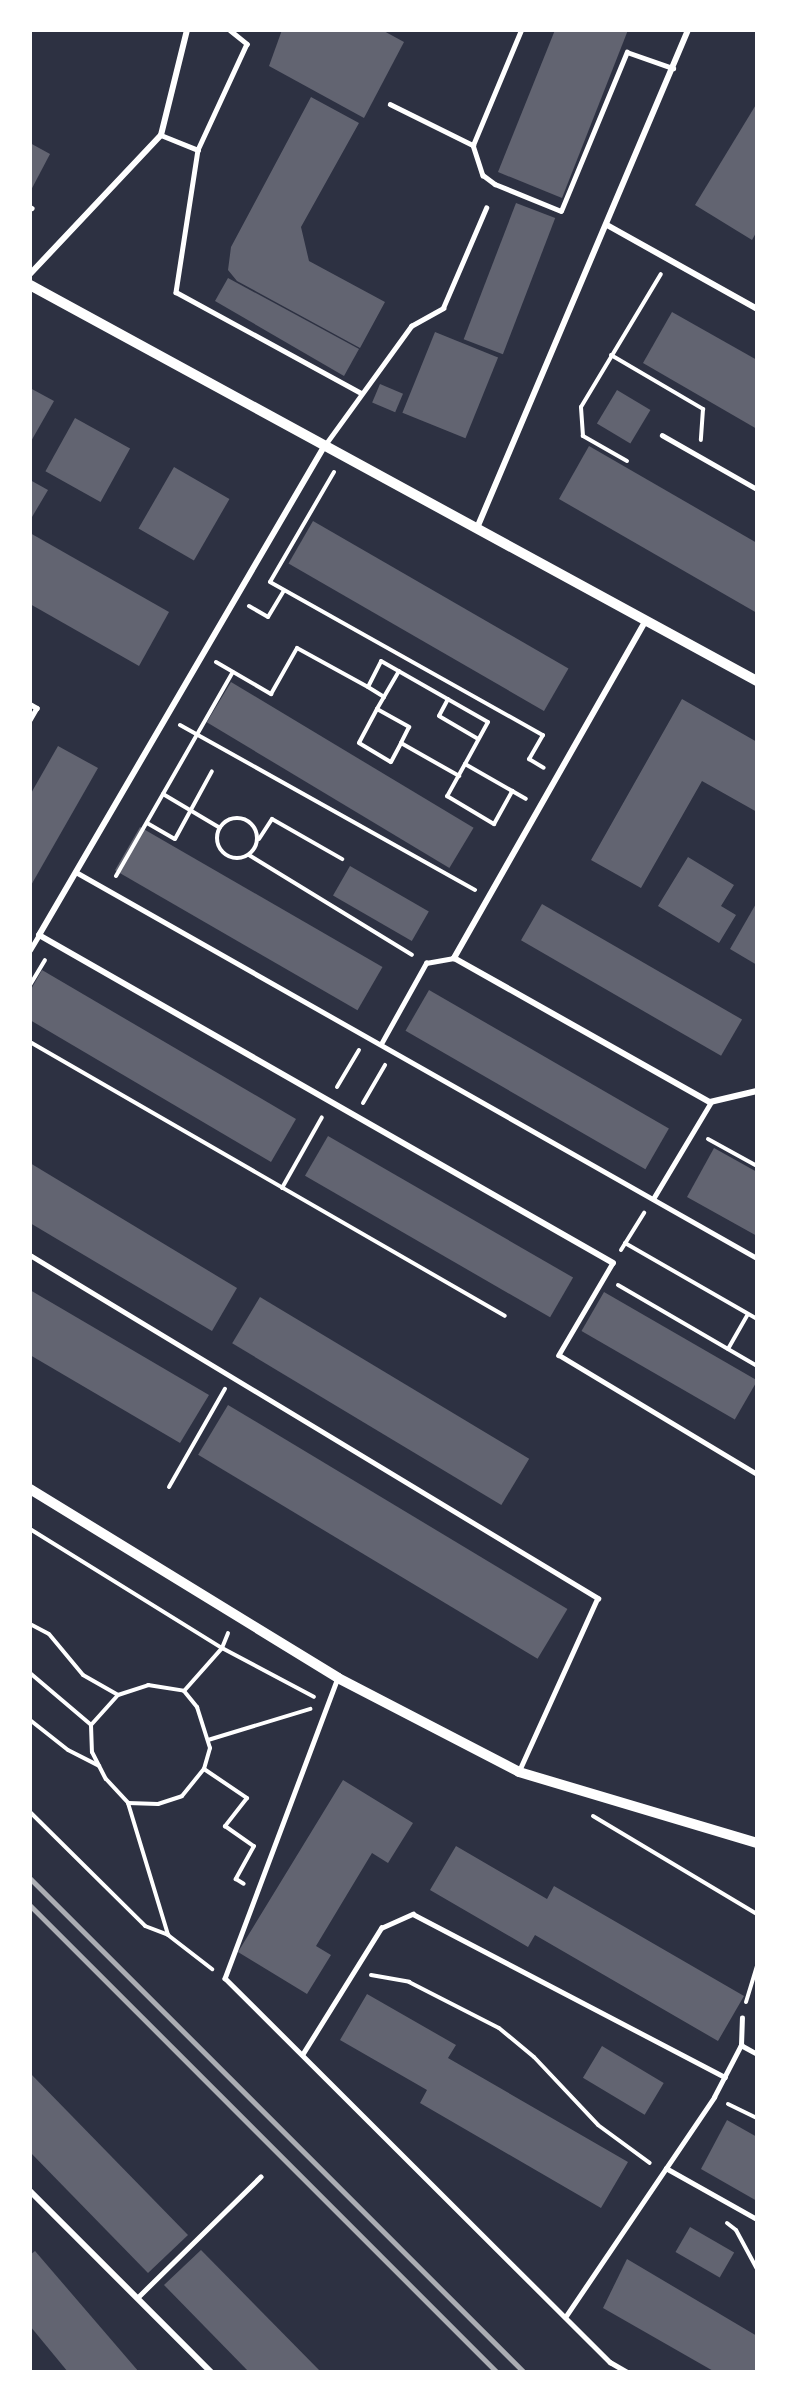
<!DOCTYPE html>
<style>
body{margin:0}
#map{position:relative;width:787px;height:2402px;overflow:hidden;background:#2d3142;font-family:Signika,sans-serif}
div>[style]{position:absolute}
[style*='--x']{left:calc(var(--x)*1px);top:calc(var(--y)*1px);width:calc(var(--w)*1px);rotate:calc(var(--a)*1deg)}
.building>*{inset:0;background:#626471;transform-origin:0 0}
.path>*{height:4px;margin:-2px;padding:0 2px;transform-origin:2px;border-radius:2px;background:#fff}
.path>.ring{margin:-2px;padding:0;box-sizing:content-box;background:none;border:4px solid #fff;border-radius:50%}
.service>*{height:4.5px;margin:-2.25px;padding:0 2.25px;transform-origin:2.25px;border-radius:2.25px;background:#fff}
.minor>*{height:6px;margin:-3px;padding:0 3px;transform-origin:3px;border-radius:3px;background:#fff}
.tertiary>*{height:10px;margin:-5px;padding:0 5px;transform-origin:5px;border-radius:5px;background:#fff}
.rail>*{height:4.5px;margin:-2.25px;padding:0 2.25px;transform-origin:2.25px;border-radius:2.25px;background:#abadb3}
span{translate:-50% -50%;white-space:nowrap;text-align:center;line-height:1.15;-webkit-text-stroke:6px #fff;paint-order:stroke}
.frame{position:absolute;inset:0;border:32px solid #fff;pointer-events:none}
</style>
<div id="map">
<div class="building">
<div style="clip-path:polygon(282px 30px,382px 30px,404px 42px,364px 118px,269px 66px)"></div>
<div style="clip-path:polygon(555px 30px,628px 30px,562px 198px,498px 172px)"></div>
<div style="clip-path:polygon(311px 97px,359px 123px,301px 227px,309px 261px,385px 302px,360px 348px,237px 281px,228px 270px,231px 247px)"></div>
<div style="clip-path:polygon(757px 103px,757px 231px,752px 240px,695px 205px)"></div>
<div style="clip-path:polygon(30px 143px,50px 154px,30px 192px)"></div>
<div style="left:516px;top:203px;width:42px;height:146px;rotate:21deg"></div>
<div style="clip-path:polygon(228px 278px,359px 349px,344px 376px,215px 301px)"></div>
<div style="clip-path:polygon(672px 312px,757px 360px,757px 429px,643px 363px)"></div>
<div style="left:435px;top:332px;width:68px;height:87px;rotate:22deg"></div>
<div style="left:380px;top:384px;width:25px;height:20px;rotate:23deg"></div>
<div style="clip-path:polygon(30px 388px,54px 401px,30px 443px)"></div>
<div style="left:617px;top:390px;width:39px;height:39px;rotate:31deg"></div>
<div style="left:75px;top:418px;width:63px;height:61px;rotate:29deg"></div>
<div style="clip-path:polygon(589px 446px,757px 543px,757px 613px,559px 499px)"></div>
<div style="left:174px;top:467px;width:64px;height:71px;rotate:30deg"></div>
<div style="clip-path:polygon(30px 480px,48px 490px,32px 517px,30px 515px)"></div>
<div style="left:313px;top:521px;width:295px;height:49px;rotate:30deg"></div>
<div style="clip-path:polygon(30px 533px,169px 612px,139px 666px,30px 604px)"></div>
<div style="left:231px;top:682px;width:283px;height:47px;rotate:31deg"></div>
<div style="clip-path:polygon(682px 699px,757px 742px,757px 812px,702px 781px,641px 888px,591px 860px)"></div>
<div style="clip-path:polygon(58px 746px,98px 768px,30px 887px,30px 795px)"></div>
<div style="left:140px;top:827px;width:280px;height:50px;rotate:30deg"></div>
<div style="clip-path:polygon(688px 857px,734px 885px,721px 906px,736px 915px,719px 943px,658px 906px)"></div>
<div style="left:350px;top:866px;width:91px;height:34px;rotate:30deg"></div>
<div style="clip-path:polygon(757px 902px,757px 965px,730px 949px)"></div>
<div style="left:542px;top:904px;width:231px;height:42px;rotate:30deg"></div>
<div style="clip-path:polygon(42px 970px,296px 1119px,271px 1162px,30px 1020px,30px 991px)"></div>
<div style="left:429px;top:990px;width:277px;height:47px;rotate:30deg"></div>
<div style="left:328px;top:1136px;width:283px;height:46px;rotate:30deg"></div>
<div style="clip-path:polygon(714px 1148px,757px 1172px,757px 1236px,687px 1197px)"></div>
<div style="clip-path:polygon(30px 1163px,237px 1288px,212px 1331px,30px 1223px)"></div>
<div style="clip-path:polygon(30px 1290px,209px 1395px,180px 1443px,30px 1355px)"></div>
<div style="left:604px;top:1292px;width:177px;height:45px;rotate:30deg"></div>
<div style="left:260px;top:1297px;width:314px;height:54px;rotate:31deg"></div>
<div style="left:228px;top:1405px;width:396px;height:58px;rotate:31deg"></div>
<div style="clip-path:polygon(343px 1780px,413px 1823px,388px 1863px,372px 1853px,316px 1946px,331px 1955px,307px 1994px,238px 1952px)"></div>
<div style="clip-path:polygon(456px 1846px,547px 1899px,554px 1886px,744px 1996px,718px 2041px,535px 1935px,528px 1947px,430px 1890px)"></div>
<div style="clip-path:polygon(367px 1994px,456px 2045px,448px 2058px,628px 2162px,601px 2208px,420px 2103px,427px 2090px,340px 2040px)"></div>
<div style="left:602px;top:2046px;width:72px;height:37px;rotate:31deg"></div>
<div style="clip-path:polygon(30px 2073px,188px 2235px,148px 2273px,30px 2152px)"></div>
<div style="clip-path:polygon(727px 2120px,757px 2137px,757px 2201px,701px 2169px)"></div>
<div style="left:690px;top:2227px;width:51px;height:29px;rotate:30deg"></div>
<div style="clip-path:polygon(201px 2250px,321px 2372px,249px 2372px,164px 2285px)"></div>
<div style="clip-path:polygon(35px 2251px,139px 2372px,68px 2372px,30px 2326px,30px 2255px)"></div>
<div style="clip-path:polygon(627px 2259px,757px 2336px,757px 2372px,715px 2372px,603px 2308px)"></div>
</div>
<div class="path">
<div style="--x:611;--y:355;--w:107;--a:30.4"></div>
<div style="--x:703;--y:409;--w:31;--a:94"></div>
<div style="--x:627;--y:461;--w:51;--a:-150.4"></div>
<div style="--x:583;--y:436;--w:29;--a:-94"></div>
<div style="--x:581;--y:407;--w:155;--a:-59"></div>
<div style="--x:334;--y:472;--w:127;--a:120.2"></div>
<div style="--x:270;--y:582;--w:313;--a:29.3"></div>
<div style="--x:543;--y:735;--w:28;--a:120"></div>
<div style="--x:529;--y:759;--w:17;--a:31"></div>
<div style="--x:249;--y:606;--w:22;--a:30"></div>
<div style="--x:268;--y:617;--w:31;--a:-59"></div>
<div style="--x:216;--y:662;--w:64;--a:30.2"></div>
<div style="--x:271;--y:694;--w:53;--a:-60.5"></div>
<div style="--x:297;--y:648;--w:81;--a:28.8"></div>
<div style="--x:368;--y:687;--w:29;--a:-63"></div>
<div style="--x:381;--y:661;--w:123;--a:29.7"></div>
<div style="--x:488;--y:722;--w:48;--a:118.7"></div>
<div style="--x:465;--y:764;--w:70;--a:29.8"></div>
<div style="--x:399;--y:671;--w:44;--a:120.1"></div>
<div style="--x:377;--y:709;--w:37;--a:29"></div>
<div style="--x:409;--y:727;--w:18;--a:117"></div>
<div style="--x:401;--y:743;--w:67;--a:29.6"></div>
<div style="--x:368;--y:687;--w:19;--a:32"></div>
<div style="--x:448;--y:699;--w:19;--a:118"></div>
<div style="--x:439;--y:716;--w:45;--a:30.5"></div>
<div style="--x:377;--y:709;--w:38;--a:118"></div>
<div style="--x:359;--y:743;--w:37;--a:31"></div>
<div style="--x:391;--y:762;--w:21;--a:-62"></div>
<div style="--x:180;--y:725;--w:338;--a:29.2"></div>
<div style="--x:465;--y:764;--w:37;--a:119"></div>
<div style="--x:447;--y:796;--w:55;--a:30.8"></div>
<div style="--x:494;--y:824;--w:38;--a:-61"></div>
<div style="--x:163;--y:794;--w:66;--a:30.8"></div>
<div class="ring" style="left:217px;top:818px;width:36px;height:36px"></div>
<div style="--x:147;--y:823;--w:32;--a:30"></div>
<div style="--x:175;--y:839;--w:77;--a:-61.4"></div>
<div style="--x:259;--y:839;--w:24;--a:-57"></div>
<div style="--x:272;--y:819;--w:81;--a:29.7"></div>
<div style="--x:249;--y:855;--w:191;--a:31.5"></div>
<div style="--x:116;--y:876;--w:235;--a:-60.2"></div>
<div style="--x:30;--y:985;--w:29;--a:-59"></div>
<div style="--x:30;--y:1042;--w:548;--a:29.98"></div>
<div style="--x:337;--y:1087;--w:43;--a:-59.3"></div>
<div style="--x:363;--y:1103;--w:44;--a:-59.9"></div>
<div style="--x:708;--y:1139;--w:56;--a:28.9"></div>
<div style="--x:282;--y:1188;--w:81;--a:-60.6"></div>
<div style="--x:625;--y:1243;--w:152;--a:29.9"></div>
<div style="--x:621;--y:1250;--w:44;--a:-58.1"></div>
<div style="--x:618;--y:1285;--w:161;--a:30.2"></div>
<div style="--x:728;--y:1349;--w:40;--a:-60.3"></div>
<div style="--x:169;--y:1487;--w:113;--a:-60.3"></div>
<div style="--x:30;--y:1529;--w:226;--a:31.8"></div>
<div style="--x:222;--y:1648;--w:104;--a:28"></div>
<div style="--x:30;--y:1624;--w:21;--a:28"></div>
<div style="--x:49;--y:1634;--w:53;--a:50.3"></div>
<div style="--x:83;--y:1675;--w:40;--a:29.7"></div>
<div style="--x:30;--y:1673;--w:80;--a:40.4"></div>
<div style="--x:91;--y:1725;--w:27;--a:88"></div>
<div style="--x:92;--y:1752;--w:30;--a:63"></div>
<div style="--x:106;--y:1779;--w:33;--a:47"></div>
<div style="--x:128;--y:1803;--w:138;--a:73.1"></div>
<div style="--x:168;--y:1935;--w:56;--a:37.7"></div>
<div style="--x:184;--y:1691;--w:21;--a:51"></div>
<div style="--x:197;--y:1707;--w:43;--a:72.4"></div>
<div style="--x:210;--y:1748;--w:22;--a:106"></div>
<div style="--x:204;--y:1769;--w:52;--a:34"></div>
<div style="--x:247;--y:1798;--w:36;--a:128"></div>
<div style="--x:225;--y:1826;--w:35;--a:35"></div>
<div style="--x:254;--y:1846;--w:38;--a:119"></div>
<div style="--x:236;--y:1879;--w:9;--a:32"></div>
<div style="--x:30;--y:1720;--w:48;--a:38.3"></div>
<div style="--x:68;--y:1750;--w:35;--a:27"></div>
<div style="--x:91;--y:1725;--w:40;--a:-48"></div>
<div style="--x:118;--y:1695;--w:32;--a:-18"></div>
<div style="--x:148;--y:1685;--w:36;--a:9"></div>
<div style="--x:184;--y:1691;--w:57;--a:-48.5"></div>
<div style="--x:222;--y:1648;--w:16;--a:-68"></div>
<div style="--x:208;--y:1740;--w:107;--a:-16.9"></div>
<div style="--x:128;--y:1803;--w:30;--a:2"></div>
<div style="--x:158;--y:1804;--w:25;--a:-18"></div>
<div style="--x:182;--y:1796;--w:35;--a:-51"></div>
<div style="--x:30;--y:1812;--w:162;--a:44.7"></div>
<div style="--x:145;--y:1926;--w:25;--a:21"></div>
<div style="--x:593;--y:1816;--w:191;--a:30.9"></div>
<div style="--x:371;--y:1975;--w:39;--a:10"></div>
<div style="--x:409;--y:1982;--w:101;--a:27.1"></div>
<div style="--x:499;--y:2028;--w:45;--a:39.6"></div>
<div style="--x:534;--y:2057;--w:93;--a:46.7"></div>
<div style="--x:598;--y:2125;--w:64;--a:36.2"></div>
<div style="--x:746;--y:2002;--w:39;--a:-73"></div>
<div style="--x:728;--y:2104;--w:32;--a:26"></div>
<div style="--x:727;--y:2223;--w:11;--a:38"></div>
<div style="--x:736;--y:2230;--w:44;--a:61.7"></div>
</div>
<div class="service">
<div style="--x:230;--y:30;--w:22;--a:39"></div>
<div style="--x:247;--y:44;--w:117;--a:114.8"></div>
<div style="--x:198;--y:150;--w:144;--a:98.8"></div>
<div style="--x:176;--y:292;--w:211;--a:28.6"></div>
<div style="--x:390;--y:104;--w:93;--a:26.3"></div>
<div style="--x:473;--y:145;--w:32;--a:72"></div>
<div style="--x:483;--y:175;--w:15;--a:37"></div>
<div style="--x:495;--y:184;--w:71;--a:22.2"></div>
<div style="--x:561;--y:211;--w:172;--a:-67.5"></div>
<div style="--x:627;--y:52;--w:49;--a:19.2"></div>
<div style="--x:161;--y:135;--w:40;--a:22"></div>
<div style="--x:473;--y:145;--w:125;--a:-67.3"></div>
<div style="--x:30;--y:207;--w:2;--a:27"></div>
<div style="--x:662;--y:435;--w:109;--a:29.6"></div>
<div style="--x:325;--y:445;--w:147;--a:-54.1"></div>
<div style="--x:411;--y:326;--w:37;--a:-29"></div>
<div style="--x:443;--y:308;--w:109;--a:-66.7"></div>
<div style="--x:30;--y:704;--w:8;--a:30"></div>
<div style="--x:37;--y:708;--w:14;--a:120"></div>
<div style="--x:76;--y:872;--w:783;--a:29.55"></div>
<div style="--x:30;--y:950;--w:17;--a:-59"></div>
<div style="--x:381;--y:1044;--w:93;--a:-60.9"></div>
<div style="--x:426;--y:963;--w:28;--a:-10"></div>
<div style="--x:653;--y:1199;--w:113;--a:-59.1"></div>
<div style="--x:30;--y:1255;--w:664;--a:31.13"></div>
<div style="--x:598;--y:1598;--w:191;--a:114.4"></div>
<div style="--x:613;--y:1263;--w:107;--a:120.4"></div>
<div style="--x:559;--y:1355;--w:231;--a:31"></div>
<div style="--x:338;--y:1678;--w:321;--a:110.6"></div>
<div style="--x:225;--y:1978;--w:544;--a:44.93"></div>
<div style="--x:610;--y:2362;--w:20;--a:30"></div>
<div style="--x:741;--y:2045;--w:18;--a:29"></div>
<div style="--x:302;--y:2055;--w:150;--a:-58.1"></div>
<div style="--x:381;--y:1928;--w:35;--a:-24"></div>
<div style="--x:413;--y:1914;--w:352;--a:27.6"></div>
<div style="--x:666;--y:2168;--w:104;--a:29.3"></div>
<div style="--x:137;--y:2298;--w:173;--a:-44.5"></div>
<div style="--x:566;--y:2316;--w:264;--a:-55.9"></div>
<div style="--x:714;--y:2097;--w:59;--a:-62.6"></div>
<div style="--x:741;--y:2045;--w:27;--a:-88"></div>
</div>
<div class="minor">
<div style="--x:607;--y:225;--w:172;--a:29.2"></div>
<div style="--x:30;--y:274;--w:191;--a:-46.7"></div>
<div style="--x:161;--y:135;--w:108;--a:-76.1"></div>
<div style="--x:325;--y:445;--w:567;--a:120.27"></div>
<div style="--x:39;--y:935;--w:661;--a:29.74"></div>
<div style="--x:477;--y:528;--w:541;--a:-67.04"></div>
<div style="--x:646;--y:620;--w:389;--a:119.6"></div>
<div style="--x:454;--y:958;--w:294;--a:29.4"></div>
<div style="--x:710;--y:1102;--w:48;--a:-13.2"></div>
<div style="--x:30;--y:2191;--w:256;--a:45"></div>
</div>
<div class="tertiary">
<div style="--x:30;--y:285;--w:828;--a:28.58"></div>
<div style="--x:30;--y:1489;--w:361;--a:31.5"></div>
<div style="--x:338;--y:1678;--w:204;--a:27.4"></div>
<div style="--x:519;--y:1772;--w:248;--a:16.6"></div>
</div>
<div class="rail">
<div style="--x:30;--y:1878;--w:699;--a:45"></div>
<div style="--x:30;--y:1905;--w:660;--a:45"></div>
</div>
<div class="frame"></div>
</div>
